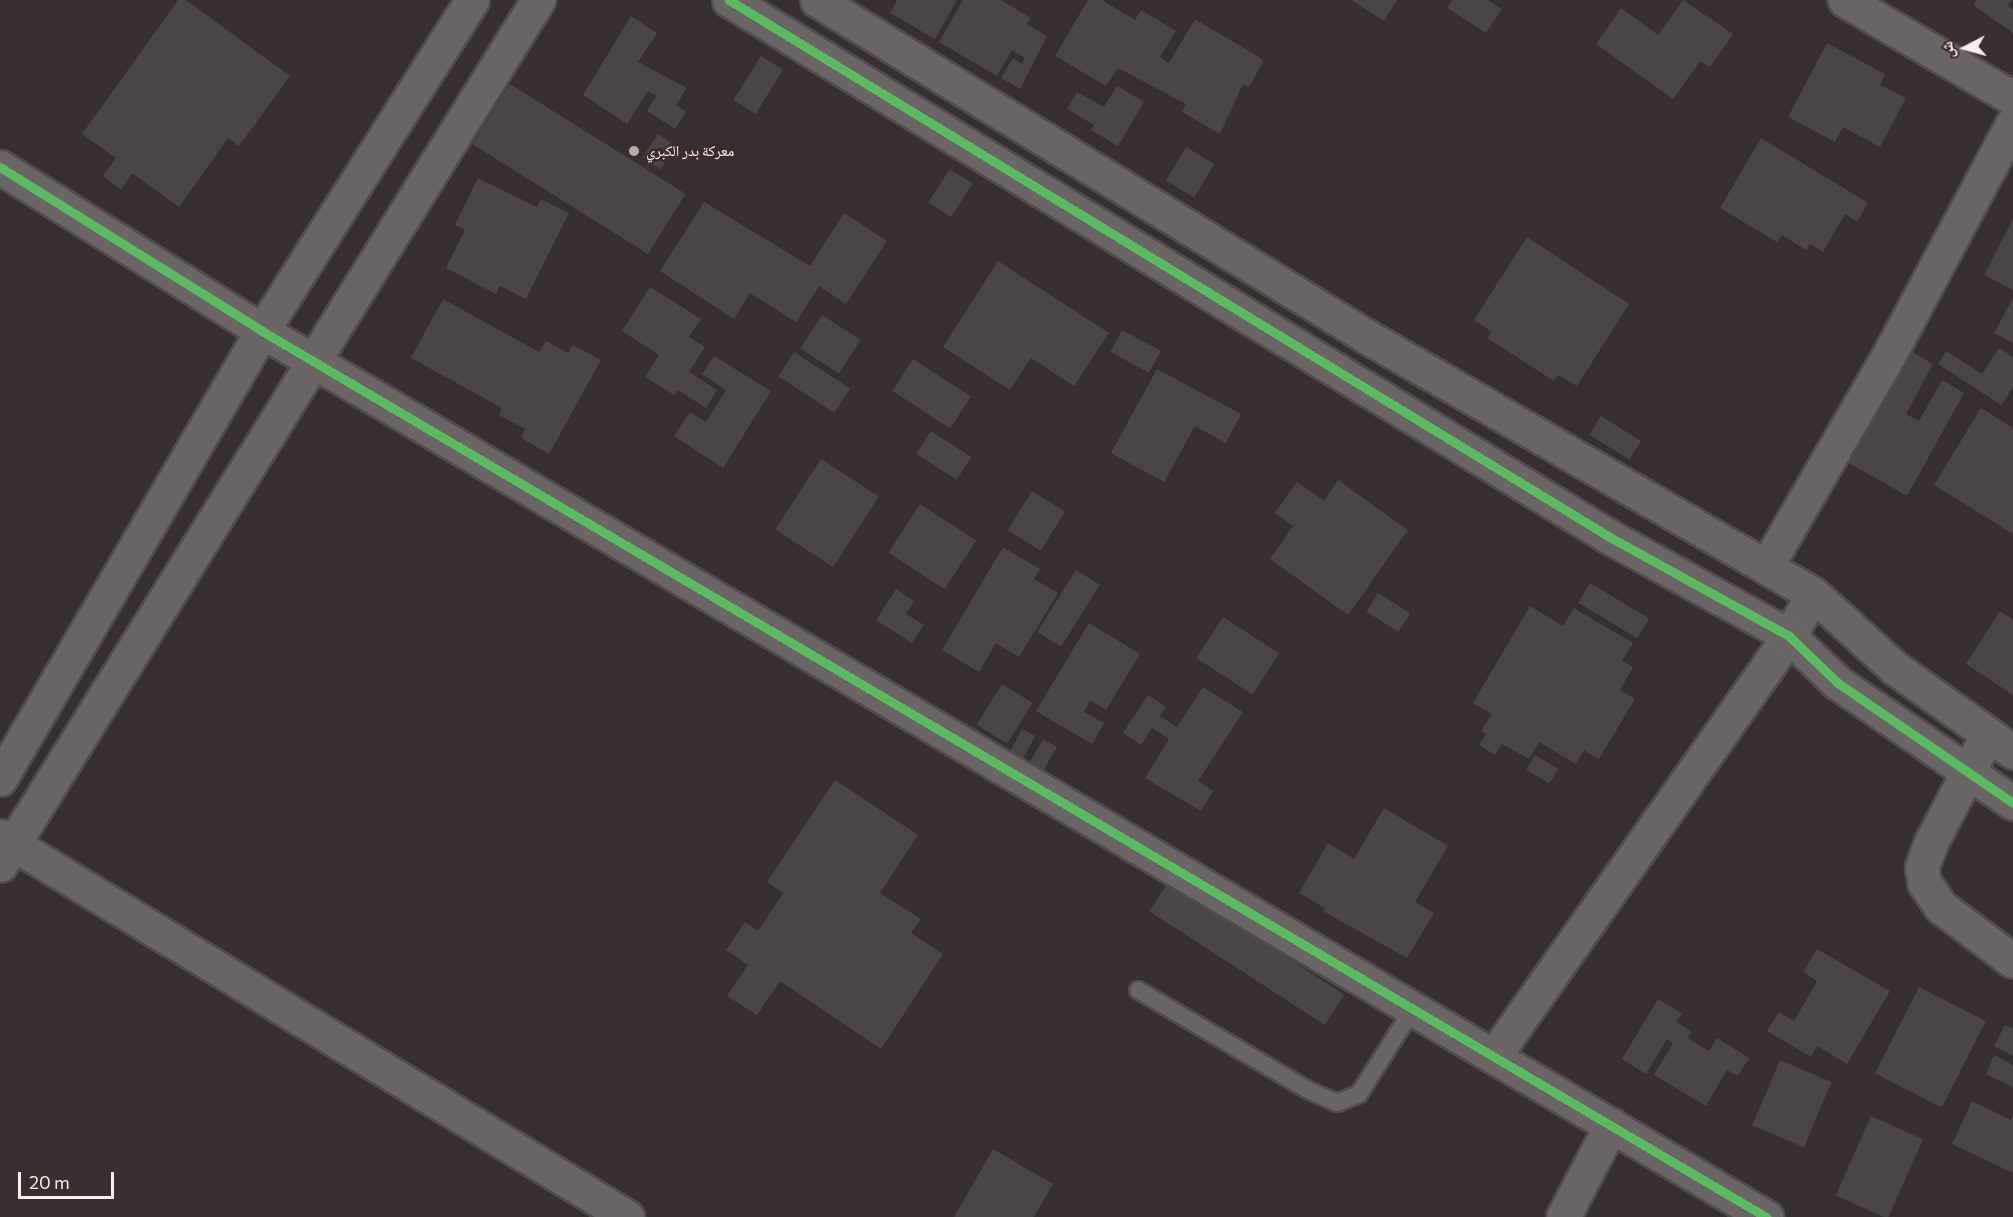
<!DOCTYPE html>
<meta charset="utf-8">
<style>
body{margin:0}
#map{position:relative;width:2013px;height:1217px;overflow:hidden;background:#383030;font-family:Commissioner,"Noto Naskh Arabic",sans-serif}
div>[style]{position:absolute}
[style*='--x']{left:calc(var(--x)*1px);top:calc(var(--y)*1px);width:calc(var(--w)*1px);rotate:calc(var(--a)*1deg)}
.building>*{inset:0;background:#4b4545;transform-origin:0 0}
.roads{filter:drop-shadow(2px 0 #524c4b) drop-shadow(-2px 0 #524c4b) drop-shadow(0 2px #524c4b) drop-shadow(0 -2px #524c4b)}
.lane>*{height:16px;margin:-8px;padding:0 8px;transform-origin:8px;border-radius:8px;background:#6b6666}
.street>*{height:33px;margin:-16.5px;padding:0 16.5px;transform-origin:16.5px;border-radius:16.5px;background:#6b6666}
.secondary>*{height:33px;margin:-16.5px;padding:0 16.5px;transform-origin:16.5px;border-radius:16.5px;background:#6b6666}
.cycleway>*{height:9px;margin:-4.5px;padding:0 4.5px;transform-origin:4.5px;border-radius:4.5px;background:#5cba63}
.dots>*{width:16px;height:16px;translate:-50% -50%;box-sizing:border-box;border:3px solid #3b2d2c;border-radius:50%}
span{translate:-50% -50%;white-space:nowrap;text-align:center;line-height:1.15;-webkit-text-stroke:5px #3b2d2c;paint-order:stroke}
.poi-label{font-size:15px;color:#f8eeed}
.left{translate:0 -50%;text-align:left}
.north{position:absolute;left:1935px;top:18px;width:60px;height:60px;-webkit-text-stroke:4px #3b2d2c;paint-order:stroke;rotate:264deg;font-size:16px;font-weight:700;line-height:24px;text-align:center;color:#f8eeed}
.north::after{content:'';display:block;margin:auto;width:21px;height:27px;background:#f8eeed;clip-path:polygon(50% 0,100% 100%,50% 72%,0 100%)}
.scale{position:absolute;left:18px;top:1172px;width:96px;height:27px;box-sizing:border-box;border:3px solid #f8eeed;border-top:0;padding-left:8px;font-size:18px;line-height:21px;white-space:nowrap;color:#f8eeed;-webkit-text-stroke:4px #3b2d2c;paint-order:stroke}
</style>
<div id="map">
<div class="building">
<div style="clip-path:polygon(178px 0,186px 0,290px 76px,239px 146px,228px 138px,179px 207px,132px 173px,121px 190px,103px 176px,116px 158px,82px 134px)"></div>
<div style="clip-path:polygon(897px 0,957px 0,935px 39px,890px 13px)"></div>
<div style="clip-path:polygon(963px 0,1001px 0,1031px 18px,1027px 24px,1047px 36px,1020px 89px,1001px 78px,1013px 58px,1022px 64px,1025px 58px,1012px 50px,997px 76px,939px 42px)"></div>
<div style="clip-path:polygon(1088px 0,1102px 0,1135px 20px,1141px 10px,1176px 31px,1160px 57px,1169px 63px,1195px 19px,1259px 57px,1263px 62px,1249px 87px,1243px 84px,1220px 134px,1182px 112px,1186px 104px,1118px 68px,1106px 86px,1055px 56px)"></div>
<div style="clip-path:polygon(1351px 0,1397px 0,1384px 21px)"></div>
<div style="clip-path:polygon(1452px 0,1487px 0,1502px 9px,1486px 33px,1447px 8px)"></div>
<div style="clip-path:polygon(1683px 0,1733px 34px,1710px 67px,1700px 61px,1673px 99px,1596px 44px,1621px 8px,1658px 35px)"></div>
<div style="clip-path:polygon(1977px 0,2012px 0,2008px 6px,2013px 9px,2013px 33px,1973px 5px)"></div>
<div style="clip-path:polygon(631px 16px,657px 33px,638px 62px,687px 88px,676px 105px,686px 112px,675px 129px,647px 111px,656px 96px,648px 91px,627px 124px,583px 95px)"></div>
<div style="clip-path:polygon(1827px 43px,1885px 74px,1880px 85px,1906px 98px,1880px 147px,1843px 127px,1835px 142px,1788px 117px)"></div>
<div style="left:761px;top:56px;width:26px;height:52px;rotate:32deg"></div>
<div style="left:510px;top:84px;width:207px;height:71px;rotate:32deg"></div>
<div style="clip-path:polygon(1117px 86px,1144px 102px,1118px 146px,1091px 130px,1094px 125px,1067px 109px,1077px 92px,1104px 107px)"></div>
<div style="left:658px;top:134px;width:22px;height:28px;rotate:34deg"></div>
<div style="clip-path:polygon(1761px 138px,1868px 203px,1857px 222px,1845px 214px,1823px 252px,1810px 244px,1806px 250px,1782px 235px,1777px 242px,1720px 208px)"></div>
<div style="left:1186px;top:147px;width:33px;height:39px;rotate:31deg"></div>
<div style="left:950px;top:169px;width:27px;height:40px;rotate:33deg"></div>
<div style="clip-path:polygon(478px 178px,537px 207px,541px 199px,569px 213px,526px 299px,500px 286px,496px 294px,446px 268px,465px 230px,455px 225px)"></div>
<div style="clip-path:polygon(704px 202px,810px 266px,844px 213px,887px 241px,846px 304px,819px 286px,796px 322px,750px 293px,734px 319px,660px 271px)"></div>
<div style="clip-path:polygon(2013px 219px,2013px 290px,1984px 275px)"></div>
<div style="clip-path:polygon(1527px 237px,1629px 304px,1577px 386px,1558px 375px,1554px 381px,1487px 338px,1492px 332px,1474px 320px)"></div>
<div style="clip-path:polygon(998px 261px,1109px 333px,1074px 386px,1031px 358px,1010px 390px,943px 347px)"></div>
<div style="clip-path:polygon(650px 287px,701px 319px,689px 337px,705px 347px,689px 372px,717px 390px,706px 408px,678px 390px,674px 395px,645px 377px,659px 355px,622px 331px)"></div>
<div style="clip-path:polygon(2013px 298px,2013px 343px,1994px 333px)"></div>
<div style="clip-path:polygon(443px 299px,539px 352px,546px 341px,568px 353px,573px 345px,601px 360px,549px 454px,521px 438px,525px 429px,499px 415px,502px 408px,411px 358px)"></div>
<div style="left:822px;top:315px;width:46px;height:40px;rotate:33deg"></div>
<div style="left:1122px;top:330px;width:44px;height:25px;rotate:28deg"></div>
<div style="clip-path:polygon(1999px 348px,2013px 357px,2013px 387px,2001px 405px,1938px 364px,1946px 351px,1982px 374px)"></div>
<div style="clip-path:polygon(1907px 349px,1933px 364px,1906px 414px,1919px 421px,1942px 380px,1964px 393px,1907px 496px,1845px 461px)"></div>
<div style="left:794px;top:352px;width:67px;height:29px;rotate:33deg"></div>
<div style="clip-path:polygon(714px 356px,771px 391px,723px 468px,674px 436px,690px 412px,706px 422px,726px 390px,702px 374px)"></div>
<div style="left:913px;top:359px;width:69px;height:38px;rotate:33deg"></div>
<div style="clip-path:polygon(1157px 369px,1241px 414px,1226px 443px,1195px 426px,1164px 482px,1111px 453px)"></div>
<div style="clip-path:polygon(1981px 408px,2013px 428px,2013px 534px,1934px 485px)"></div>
<div style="left:1601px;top:416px;width:47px;height:22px;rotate:32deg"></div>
<div style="left:931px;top:431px;width:48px;height:27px;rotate:33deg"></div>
<div style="left:821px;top:459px;width:69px;height:84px;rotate:33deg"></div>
<div style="clip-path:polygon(1338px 480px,1408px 530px,1348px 615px,1270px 559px,1293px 526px,1275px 513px,1297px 482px,1324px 501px)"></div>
<div style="left:1032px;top:491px;width:39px;height:46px;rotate:32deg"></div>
<div style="left:920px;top:504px;width:67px;height:58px;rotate:33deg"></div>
<div style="clip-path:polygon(1003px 547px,1040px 569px,1034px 579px,1058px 593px,1019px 657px,996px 643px,979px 672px,942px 650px)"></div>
<div style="left:1076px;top:570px;width:28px;height:73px;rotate:32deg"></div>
<div style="left:1590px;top:583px;width:69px;height:23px;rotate:31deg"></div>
<div style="clip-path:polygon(896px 589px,914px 601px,906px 614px,924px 625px,912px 643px,876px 620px)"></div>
<div style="left:1378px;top:593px;width:38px;height:22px;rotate:32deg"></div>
<div style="clip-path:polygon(1530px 606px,1563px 626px,1574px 608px,1633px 643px,1622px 661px,1633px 667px,1620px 690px,1635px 699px,1599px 759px,1584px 750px,1576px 764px,1539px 742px,1529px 759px,1502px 744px,1495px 755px,1479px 745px,1486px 734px,1481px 731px,1492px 714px,1473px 703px)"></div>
<div style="clip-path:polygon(2000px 611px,2013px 620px,2013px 695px,1966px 664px)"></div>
<div style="left:1223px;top:617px;width:67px;height:49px;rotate:33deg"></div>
<div style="clip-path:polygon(1089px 623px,1140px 654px,1106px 710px,1090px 700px,1084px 712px,1104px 723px,1092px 744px,1036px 711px)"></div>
<div style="left:1002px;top:684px;width:36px;height:48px;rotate:32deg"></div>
<div style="clip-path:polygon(1203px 687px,1243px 712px,1198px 781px,1213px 791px,1201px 811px,1145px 778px,1169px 739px,1152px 728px,1141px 745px,1123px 733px,1148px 695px,1166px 707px,1160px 716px,1177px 727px)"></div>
<div style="left:1022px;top:729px;width:15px;height:30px;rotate:28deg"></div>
<div style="left:1043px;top:739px;width:16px;height:30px;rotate:30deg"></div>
<div style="left:1535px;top:755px;width:27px;height:17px;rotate:31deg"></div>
<div style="clip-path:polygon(835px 780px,918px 835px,880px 893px,921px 919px,911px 933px,943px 954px,881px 1049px,780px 981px,757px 1015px,727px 996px,748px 965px,726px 950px,745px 922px,758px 931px,783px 893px,767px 882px)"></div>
<div style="clip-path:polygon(1384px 808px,1448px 846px,1415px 902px,1434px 913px,1407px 958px,1323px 911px,1325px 908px,1299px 893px,1328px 843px,1354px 859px)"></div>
<div style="left:1169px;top:881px;width:209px;height:36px;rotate:33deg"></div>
<div style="clip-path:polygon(1817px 949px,1890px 991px,1847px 1064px,1817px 1046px,1811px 1057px,1767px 1031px,1779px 1012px,1794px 1021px,1817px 981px,1803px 972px)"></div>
<div style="left:1919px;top:987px;width:75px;height:97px;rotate:27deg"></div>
<div style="clip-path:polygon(1658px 999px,1682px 1013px,1676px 1022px,1692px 1032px,1687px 1038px,1709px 1051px,1717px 1038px,1749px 1058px,1738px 1076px,1727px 1070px,1706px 1106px,1654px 1075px,1673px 1043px,1667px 1039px,1646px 1074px,1622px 1059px)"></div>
<div style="clip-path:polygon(2005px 1025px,2013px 1029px,2013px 1056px,1994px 1046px)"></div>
<div style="clip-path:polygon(1994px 1055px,2013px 1065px,2013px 1087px,1986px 1074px)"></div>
<div style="left:1780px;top:1060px;width:56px;height:71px;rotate:23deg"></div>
<div style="clip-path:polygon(1972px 1101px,2011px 1120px,2013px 1115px,2013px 1173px,1952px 1144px)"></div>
<div style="left:1871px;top:1116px;width:57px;height:87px;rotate:24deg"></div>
<div style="clip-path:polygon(993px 1149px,1053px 1184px,1034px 1217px,954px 1217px)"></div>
</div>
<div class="roads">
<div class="lane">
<div style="--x:1138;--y:990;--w:195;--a:30.5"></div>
<div style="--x:1306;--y:1089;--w:34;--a:24"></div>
<div style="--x:1337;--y:1103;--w:24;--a:-22"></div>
<div style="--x:1359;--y:1094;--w:101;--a:-57.6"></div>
</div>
<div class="street">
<div style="--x:1845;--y:0;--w:194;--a:30.3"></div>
<div style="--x:0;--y:167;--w:309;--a:32"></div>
<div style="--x:262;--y:331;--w:1746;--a:30.5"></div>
<div style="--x:1766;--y:567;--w:247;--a:-59.9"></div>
<div style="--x:1890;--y:353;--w:261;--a:-61.9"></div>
<div style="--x:1988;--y:734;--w:122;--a:117.8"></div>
<div style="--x:1931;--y:842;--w:27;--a:110"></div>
<div style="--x:1922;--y:867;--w:15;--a:82"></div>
<div style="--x:1924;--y:882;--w:30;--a:56"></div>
<div style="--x:1941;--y:907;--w:90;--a:36.9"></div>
<div style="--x:0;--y:836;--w:734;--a:31.29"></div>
<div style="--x:1494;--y:1056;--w:513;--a:-54.92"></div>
<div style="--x:1789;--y:636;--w:48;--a:-60.3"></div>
<div style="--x:1563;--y:1217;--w:104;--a:-62.4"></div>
</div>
<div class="secondary">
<div style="--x:729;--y:0;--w:1030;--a:31.37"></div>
<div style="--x:1608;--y:536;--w:207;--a:28.9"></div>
<div style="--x:1789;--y:636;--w:68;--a:43.8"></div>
<div style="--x:1838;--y:683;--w:212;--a:34.4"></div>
<div style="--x:817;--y:0;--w:644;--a:31.47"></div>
<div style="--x:1366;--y:336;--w:516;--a:29.99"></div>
<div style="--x:1813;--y:594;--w:110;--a:42.1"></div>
<div style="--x:1895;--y:668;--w:145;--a:35.4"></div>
<div style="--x:0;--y:779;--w:519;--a:-59.68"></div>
<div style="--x:262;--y:331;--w:392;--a:-57.6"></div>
<div style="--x:0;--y:865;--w:1019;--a:-58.12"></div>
</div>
</div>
<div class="cycleway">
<div style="--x:729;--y:0;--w:1030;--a:31.37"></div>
<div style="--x:1608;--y:536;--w:207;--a:28.9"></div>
<div style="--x:1789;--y:636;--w:68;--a:43.8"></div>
<div style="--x:1838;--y:683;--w:212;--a:34.4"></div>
<div style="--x:0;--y:167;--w:309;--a:32"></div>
<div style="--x:262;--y:331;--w:1746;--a:30.5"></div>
</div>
<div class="dots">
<div style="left:634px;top:151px;background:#b5acab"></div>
</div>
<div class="poi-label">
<span class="left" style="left:646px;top:151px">معركة بدر الكبري</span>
</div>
<div class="north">ش</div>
<div class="scale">20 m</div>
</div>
